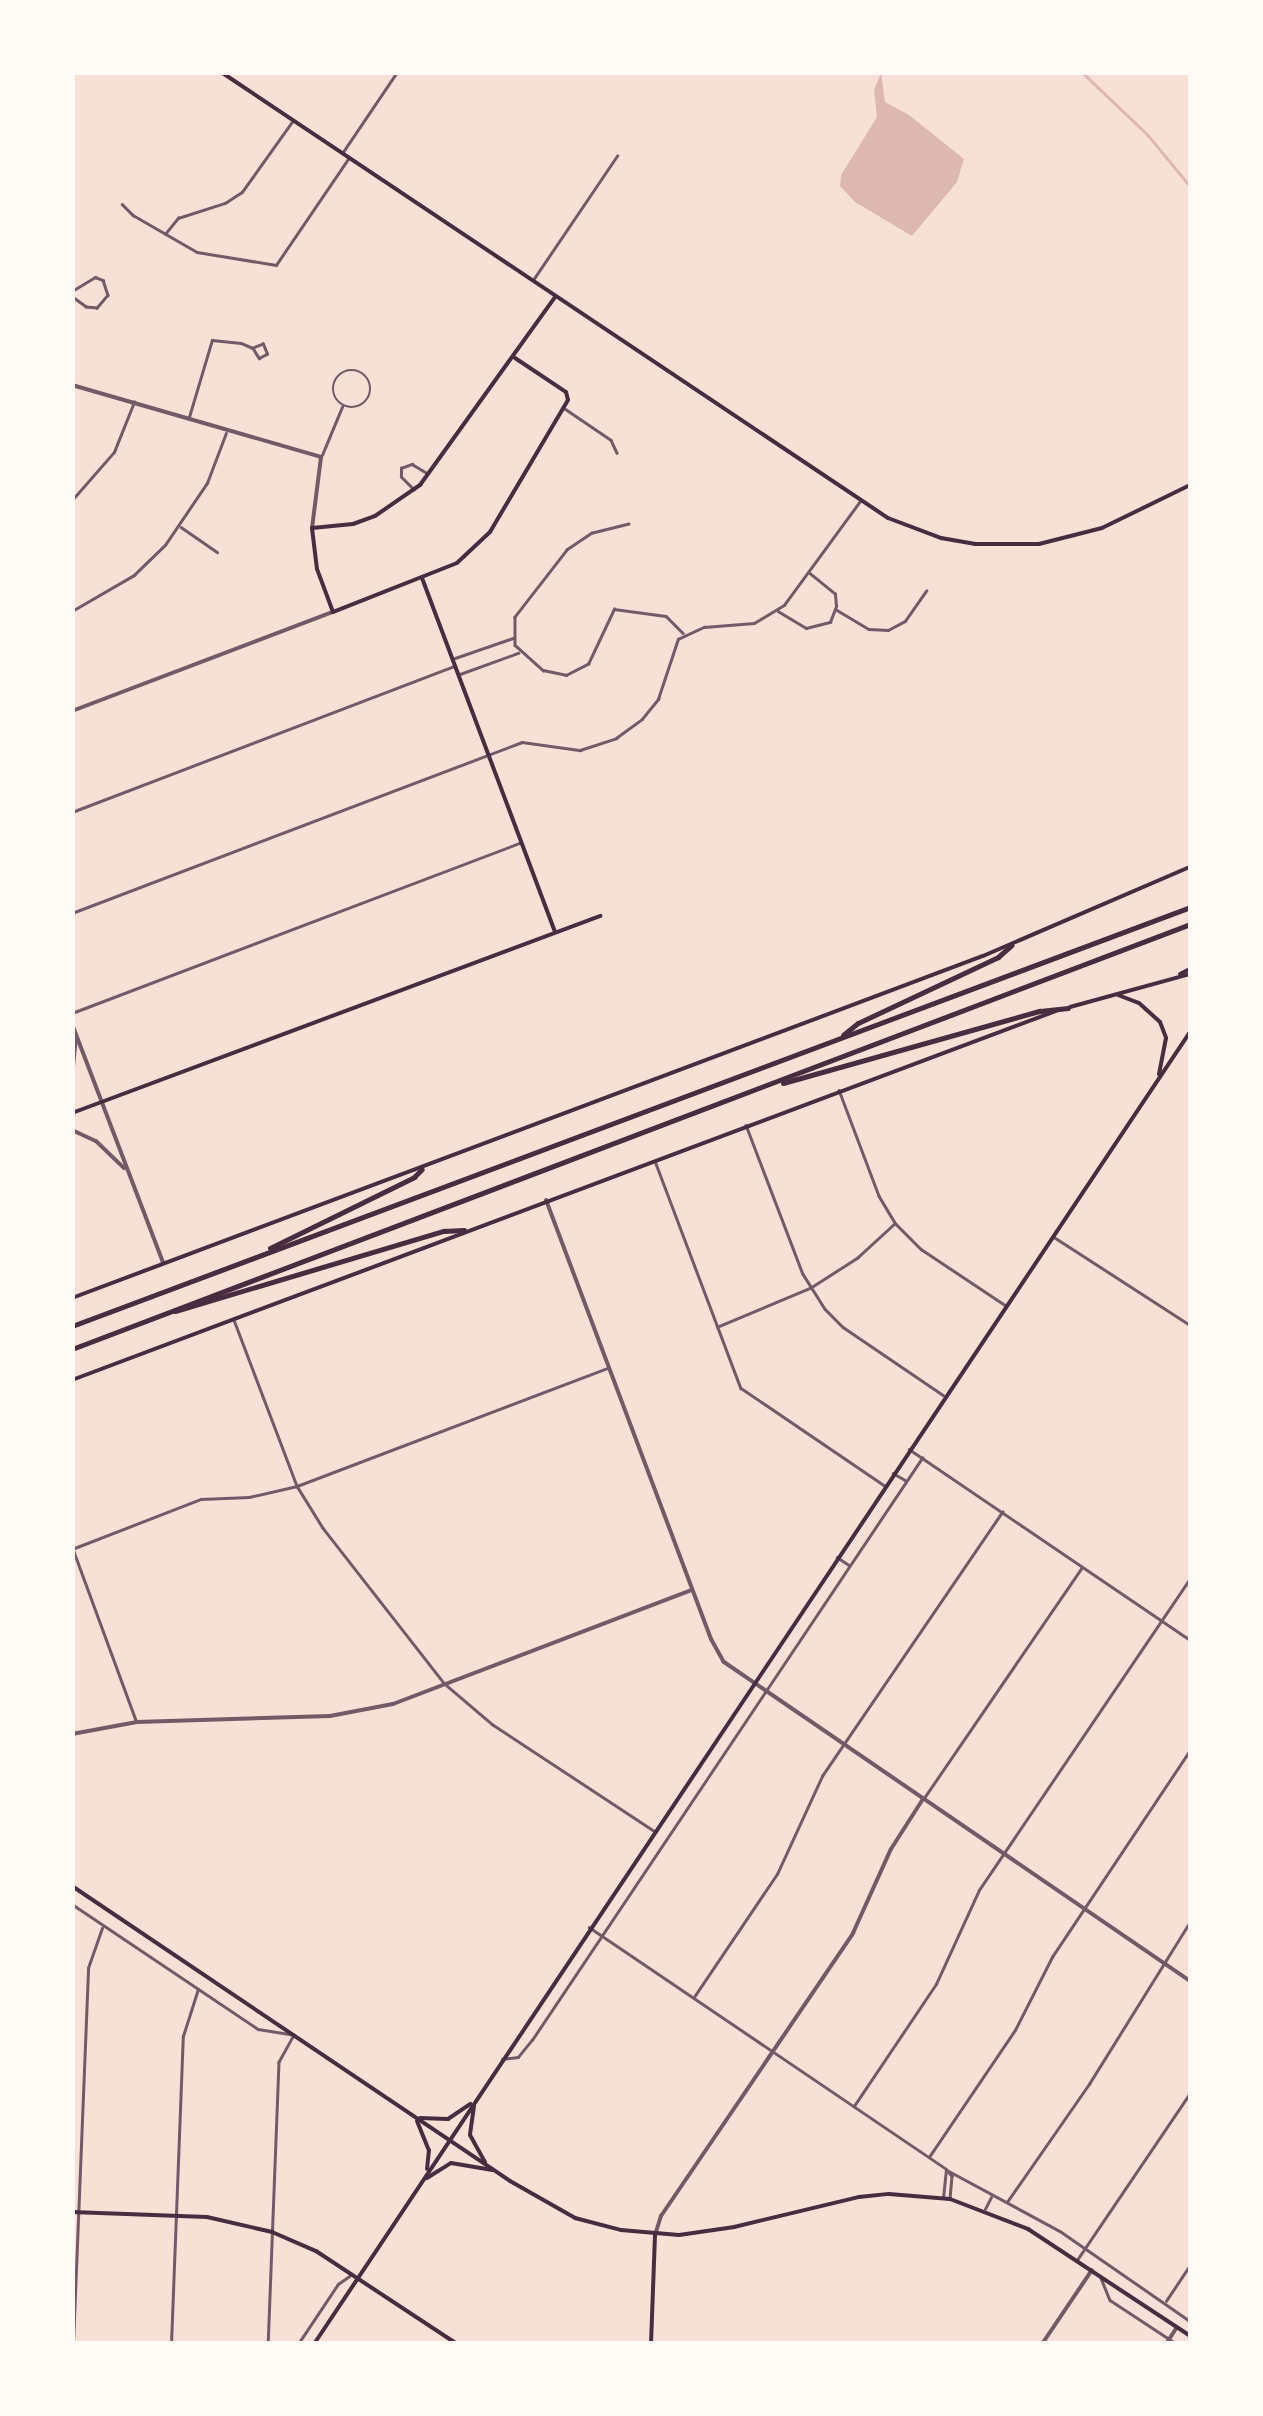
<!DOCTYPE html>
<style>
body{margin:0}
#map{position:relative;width:1263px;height:2416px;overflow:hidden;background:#f7e1d7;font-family:"Varela Round",sans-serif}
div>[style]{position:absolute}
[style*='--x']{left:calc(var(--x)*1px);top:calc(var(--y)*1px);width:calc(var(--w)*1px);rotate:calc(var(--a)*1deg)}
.water>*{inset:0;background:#dcb8b0}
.stream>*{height:2.5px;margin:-1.25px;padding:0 1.25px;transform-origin:1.25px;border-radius:1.25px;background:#dcb8b0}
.minor>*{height:2.5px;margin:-1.25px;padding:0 1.25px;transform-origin:1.25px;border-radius:1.25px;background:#755966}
.minor>.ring{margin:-1.25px;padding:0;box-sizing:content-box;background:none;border:2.5px solid #755966;border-radius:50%}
.tertiary>*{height:4px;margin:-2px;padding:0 2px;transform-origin:2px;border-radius:2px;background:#755966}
.secondary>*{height:4px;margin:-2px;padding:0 2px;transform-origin:2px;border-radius:2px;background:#4a2c40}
.motorway>*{height:5px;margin:-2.5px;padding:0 2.5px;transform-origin:2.5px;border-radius:2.5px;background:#4a2c40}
span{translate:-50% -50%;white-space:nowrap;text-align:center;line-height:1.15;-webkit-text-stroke:8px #fffaf5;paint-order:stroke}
.frame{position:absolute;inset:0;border:75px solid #fffaf5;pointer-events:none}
</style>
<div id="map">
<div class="water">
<div style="clip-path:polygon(881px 73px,885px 102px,909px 115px,964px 159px,957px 182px,912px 236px,855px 202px,840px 186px,841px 175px,877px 117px,874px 90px)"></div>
</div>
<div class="stream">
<div style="--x:1082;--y:72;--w:91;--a:43.7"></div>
<div style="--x:1148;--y:135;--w:66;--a:50.5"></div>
</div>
<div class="minor">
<div style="--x:343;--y:152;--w:97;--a:-56"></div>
<div style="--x:122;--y:204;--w:16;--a:45"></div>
<div style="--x:133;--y:215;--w:74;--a:30"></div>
<div style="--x:197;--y:252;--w:80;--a:9.3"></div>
<div style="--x:276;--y:265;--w:128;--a:-55.8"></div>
<div style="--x:165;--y:234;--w:21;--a:-51"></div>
<div style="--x:178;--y:218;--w:49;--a:-17.7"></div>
<div style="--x:225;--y:203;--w:20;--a:-33"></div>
<div style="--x:242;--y:192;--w:86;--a:-54.5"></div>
<div style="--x:533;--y:280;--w:150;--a:-55.9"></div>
<div style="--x:72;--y:291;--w:27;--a:-31"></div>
<div style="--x:95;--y:277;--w:9;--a:21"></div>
<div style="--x:103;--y:280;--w:16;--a:72"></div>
<div style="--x:108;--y:295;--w:17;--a:130"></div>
<div style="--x:97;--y:308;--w:11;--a:-175"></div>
<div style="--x:86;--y:307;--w:17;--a:-144"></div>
<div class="ring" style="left:333px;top:370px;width:35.5px;height:35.5px"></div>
<div style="--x:564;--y:408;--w:57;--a:34.2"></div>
<div style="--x:611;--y:440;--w:14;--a:65"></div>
<div style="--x:189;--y:417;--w:80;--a:-73.4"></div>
<div style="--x:212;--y:340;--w:29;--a:6"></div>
<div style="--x:241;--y:343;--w:13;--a:23"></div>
<div style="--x:253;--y:348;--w:12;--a:59"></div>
<div style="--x:259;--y:358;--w:9;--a:-27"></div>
<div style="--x:267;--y:354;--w:11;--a:-112"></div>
<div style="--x:263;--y:344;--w:11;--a:158"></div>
<div style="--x:322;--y:455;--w:52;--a:-67.4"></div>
<div style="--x:414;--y:490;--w:18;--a:-135"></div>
<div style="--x:401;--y:477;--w:9;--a:-90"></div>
<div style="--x:401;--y:468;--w:12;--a:-20"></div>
<div style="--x:412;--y:464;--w:17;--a:31"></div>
<div style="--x:72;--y:500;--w:64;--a:-48.8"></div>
<div style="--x:114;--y:452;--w:54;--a:-68.2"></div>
<div style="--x:629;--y:524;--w:38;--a:166"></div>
<div style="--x:592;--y:533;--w:30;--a:146"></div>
<div style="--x:567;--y:550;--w:85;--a:127.8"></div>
<div style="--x:515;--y:617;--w:28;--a:90"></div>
<div style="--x:515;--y:645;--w:38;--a:42"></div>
<div style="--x:543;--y:670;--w:24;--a:12"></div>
<div style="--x:566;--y:675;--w:25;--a:-27"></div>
<div style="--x:588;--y:664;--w:61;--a:-64.7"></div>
<div style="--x:614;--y:609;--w:52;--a:7.7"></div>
<div style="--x:666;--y:616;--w:24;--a:45"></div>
<div style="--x:181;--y:527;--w:44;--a:34.8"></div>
<div style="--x:837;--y:610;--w:37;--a:31"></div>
<div style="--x:869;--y:629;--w:19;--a:3"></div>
<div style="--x:888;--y:630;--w:19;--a:-28"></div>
<div style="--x:905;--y:621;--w:37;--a:-55"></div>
<div style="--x:72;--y:611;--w:72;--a:-30.1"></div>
<div style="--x:134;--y:575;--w:43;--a:-44.1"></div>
<div style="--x:165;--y:545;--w:75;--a:-55.9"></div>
<div style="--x:207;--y:483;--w:53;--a:-69.2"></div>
<div style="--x:778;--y:611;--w:33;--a:31"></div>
<div style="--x:806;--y:628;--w:25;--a:-14"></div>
<div style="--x:830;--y:622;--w:17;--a:-69"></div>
<div style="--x:836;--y:606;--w:12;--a:-95"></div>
<div style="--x:835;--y:594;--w:32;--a:-141"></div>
<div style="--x:455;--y:658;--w:61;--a:-19"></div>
<div style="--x:460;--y:674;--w:62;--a:-19.9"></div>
<div style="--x:72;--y:812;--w:409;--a:-20.9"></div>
<div style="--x:72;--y:913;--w:481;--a:-20.8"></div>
<div style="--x:522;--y:742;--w:59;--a:7.9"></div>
<div style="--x:580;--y:750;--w:38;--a:-18"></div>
<div style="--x:616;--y:738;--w:32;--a:-36"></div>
<div style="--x:642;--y:719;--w:26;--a:-51"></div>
<div style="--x:658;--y:699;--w:63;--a:-71.6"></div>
<div style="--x:678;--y:639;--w:29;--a:-25"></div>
<div style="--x:704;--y:627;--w:50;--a:-4.6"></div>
<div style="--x:754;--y:623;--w:35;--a:-31"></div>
<div style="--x:784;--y:605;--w:129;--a:-53.8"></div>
<div style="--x:72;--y:1013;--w:479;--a:-20.8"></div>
<div style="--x:839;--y:1090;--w:113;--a:69.3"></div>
<div style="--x:879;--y:1196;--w:31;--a:59"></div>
<div style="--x:895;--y:1223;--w:37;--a:45"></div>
<div style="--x:921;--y:1249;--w:101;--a:33.7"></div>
<div style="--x:746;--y:1125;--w:160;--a:69.1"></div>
<div style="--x:803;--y:1274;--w:41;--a:57.8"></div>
<div style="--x:825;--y:1309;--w:25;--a:45"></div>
<div style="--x:843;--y:1327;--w:121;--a:34.2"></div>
<div style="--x:655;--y:1161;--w:243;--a:69.3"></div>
<div style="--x:741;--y:1388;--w:174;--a:34.2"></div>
<div style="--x:1054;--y:1237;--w:162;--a:32.9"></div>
<div style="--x:234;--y:1320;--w:178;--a:69.2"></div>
<div style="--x:297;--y:1486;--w:49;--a:58.2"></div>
<div style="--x:323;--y:1528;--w:198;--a:52"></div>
<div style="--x:445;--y:1684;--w:62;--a:40.4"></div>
<div style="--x:492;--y:1724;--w:194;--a:33.4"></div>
<div style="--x:717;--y:1327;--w:101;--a:-22.8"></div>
<div style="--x:810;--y:1288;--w:56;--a:-32.6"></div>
<div style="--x:857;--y:1258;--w:50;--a:-42.6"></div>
<div style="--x:909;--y:1449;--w:340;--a:34.2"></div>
<div style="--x:893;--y:1473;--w:14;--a:30"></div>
<div style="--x:72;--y:1549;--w:138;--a:-21.2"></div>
<div style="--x:201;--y:1499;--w:48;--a:-2.4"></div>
<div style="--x:249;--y:1497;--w:49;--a:-12.9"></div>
<div style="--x:297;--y:1486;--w:332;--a:-20.8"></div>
<div style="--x:73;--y:1549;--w:182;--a:69.8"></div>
<div style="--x:837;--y:1557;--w:14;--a:34"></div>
<div style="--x:924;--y:1798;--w:278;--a:-55.6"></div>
<div style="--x:72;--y:1904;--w:224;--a:33.9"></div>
<div style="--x:258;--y:2029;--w:36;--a:9"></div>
<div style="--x:294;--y:2035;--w:31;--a:119"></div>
<div style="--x:279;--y:2062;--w:282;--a:92.2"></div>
<div style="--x:589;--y:1927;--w:431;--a:34.1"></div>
<div style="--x:946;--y:2169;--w:9;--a:49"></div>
<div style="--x:952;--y:2176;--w:23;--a:95"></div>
<div style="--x:694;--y:1997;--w:148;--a:-56"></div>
<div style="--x:777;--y:1874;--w:108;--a:-65.3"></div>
<div style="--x:822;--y:1776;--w:320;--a:-55.7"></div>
<div style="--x:502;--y:2059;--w:16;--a:-7"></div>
<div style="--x:518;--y:2057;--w:22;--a:-51"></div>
<div style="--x:532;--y:2040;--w:701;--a:-56.17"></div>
<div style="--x:854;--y:2106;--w:147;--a:-56.1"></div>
<div style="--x:936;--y:1984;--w:103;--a:-65.4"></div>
<div style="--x:979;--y:1890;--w:377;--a:-55.9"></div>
<div style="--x:929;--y:2157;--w:153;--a:-55.9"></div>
<div style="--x:1015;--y:2030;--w:82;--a:-63.1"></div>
<div style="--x:1052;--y:1957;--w:249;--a:-56.3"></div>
<div style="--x:947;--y:2170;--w:128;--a:28.4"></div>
<div style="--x:1060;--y:2231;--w:158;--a:34.7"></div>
<div style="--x:943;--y:2198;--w:27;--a:-84"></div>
<div style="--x:1007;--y:2202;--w:144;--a:-55.2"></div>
<div style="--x:1089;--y:2084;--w:191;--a:-58.1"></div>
<div style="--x:985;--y:2209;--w:13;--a:-63"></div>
<div style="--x:1077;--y:2260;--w:202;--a:-55.9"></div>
<div style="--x:1101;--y:2278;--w:24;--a:68"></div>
<div style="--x:1110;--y:2300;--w:80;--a:33.3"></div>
<div style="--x:1166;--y:2301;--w:43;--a:-56.3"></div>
<div style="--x:73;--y:2344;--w:376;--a:-87.7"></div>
<div style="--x:88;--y:1968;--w:42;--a:-70.7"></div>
<div style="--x:171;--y:2344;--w:308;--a:-87.8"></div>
<div style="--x:183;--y:2036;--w:49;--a:-72.3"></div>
<div style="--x:298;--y:2344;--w:72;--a:-56.3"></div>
<div style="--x:338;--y:2284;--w:16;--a:-35"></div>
</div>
<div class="tertiary">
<div style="--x:72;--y:385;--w:259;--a:16.1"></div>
<div style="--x:321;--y:457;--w:72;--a:97.2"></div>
<div style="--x:72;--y:711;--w:279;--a:-20.8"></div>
<div style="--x:72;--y:1024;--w:255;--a:69.1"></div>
<div style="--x:72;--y:1077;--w:41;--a:-84.4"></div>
<div style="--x:72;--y:1130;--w:26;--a:25"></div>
<div style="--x:96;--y:1141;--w:39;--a:44"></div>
<div style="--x:546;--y:1200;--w:469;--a:69.4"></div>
<div style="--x:711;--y:1639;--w:26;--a:61"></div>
<div style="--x:724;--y:1662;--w:565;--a:34.39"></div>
<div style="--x:72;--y:1734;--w:66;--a:-10.5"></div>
<div style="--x:137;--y:1722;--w:193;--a:-1.8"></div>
<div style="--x:330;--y:1716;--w:64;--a:-10.8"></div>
<div style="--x:393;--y:1704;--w:320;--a:-20.9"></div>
<div style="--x:656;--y:2232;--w:17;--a:-73"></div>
<div style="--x:661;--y:2216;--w:342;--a:-55.8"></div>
<div style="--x:853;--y:1933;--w:92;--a:-65.7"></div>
<div style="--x:891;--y:1849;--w:59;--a:-57.4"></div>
<div style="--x:1042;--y:2344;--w:89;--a:-56"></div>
<div style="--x:1166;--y:2344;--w:20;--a:-57"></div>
</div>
<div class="secondary">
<div style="--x:221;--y:72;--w:802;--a:33.77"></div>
<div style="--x:888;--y:518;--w:57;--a:20.7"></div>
<div style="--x:941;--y:538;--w:35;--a:10"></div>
<div style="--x:975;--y:544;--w:64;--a:0"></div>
<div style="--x:1039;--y:544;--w:65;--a:-14.3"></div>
<div style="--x:1102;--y:528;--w:98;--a:-26"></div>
<div style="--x:515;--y:358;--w:61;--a:33.7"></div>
<div style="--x:566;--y:392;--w:8;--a:76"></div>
<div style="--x:568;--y:400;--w:153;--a:120.6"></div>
<div style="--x:490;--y:532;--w:45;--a:136.8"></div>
<div style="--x:457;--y:563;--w:133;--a:158.4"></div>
<div style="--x:333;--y:612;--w:46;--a:-110.4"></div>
<div style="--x:317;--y:569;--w:41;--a:-97"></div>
<div style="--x:312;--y:528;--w:41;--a:-5.6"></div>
<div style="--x:353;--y:524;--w:23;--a:-20"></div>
<div style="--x:375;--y:516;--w:55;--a:-34.6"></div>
<div style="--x:420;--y:485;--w:231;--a:-54.3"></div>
<div style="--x:422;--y:578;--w:376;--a:69.4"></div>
<div style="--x:1180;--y:974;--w:11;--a:-27"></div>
<div style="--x:1118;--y:995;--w:22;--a:21"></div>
<div style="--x:1139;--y:1003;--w:28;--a:42"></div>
<div style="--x:1160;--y:1022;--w:17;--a:69"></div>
<div style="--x:1166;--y:1038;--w:37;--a:101"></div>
<div style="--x:1070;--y:1007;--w:124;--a:-15.4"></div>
<div style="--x:72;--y:1113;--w:564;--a:-20.46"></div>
<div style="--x:72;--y:1298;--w:973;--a:-20.58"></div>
<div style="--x:983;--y:956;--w:225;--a:-23.3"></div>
<div style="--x:72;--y:1380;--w:1051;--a:-20.56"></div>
<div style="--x:72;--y:1886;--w:528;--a:33.96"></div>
<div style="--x:510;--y:2181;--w:75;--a:29.6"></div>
<div style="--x:575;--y:2218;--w:48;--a:14.6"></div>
<div style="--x:621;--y:2230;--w:58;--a:4.9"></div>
<div style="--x:679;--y:2235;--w:56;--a:-8.3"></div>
<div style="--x:734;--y:2227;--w:129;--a:-13.5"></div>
<div style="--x:859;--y:2197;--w:30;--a:-6"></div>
<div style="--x:889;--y:2194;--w:61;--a:4.7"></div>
<div style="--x:950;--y:2199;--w:84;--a:21"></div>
<div style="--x:1028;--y:2229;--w:194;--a:33.4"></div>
<div style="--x:474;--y:2106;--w:29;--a:98"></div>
<div style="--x:470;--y:2135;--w:31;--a:61"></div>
<div style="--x:420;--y:2118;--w:28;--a:2"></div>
<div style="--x:448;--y:2119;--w:27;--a:-34"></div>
<div style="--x:417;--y:2121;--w:31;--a:68"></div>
<div style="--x:429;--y:2150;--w:19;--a:96"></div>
<div style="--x:427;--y:2178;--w:28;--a:-32"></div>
<div style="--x:451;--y:2163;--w:42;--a:9.7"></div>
<div style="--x:72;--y:2212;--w:135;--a:2.1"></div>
<div style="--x:207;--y:2217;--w:67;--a:13"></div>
<div style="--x:272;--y:2232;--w:48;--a:23.4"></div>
<div style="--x:316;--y:2251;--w:169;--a:33.4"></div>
<div style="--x:314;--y:2344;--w:1578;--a:-56.27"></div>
<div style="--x:651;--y:2344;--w:109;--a:-87.9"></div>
</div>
<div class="motorway">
<div style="--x:843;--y:1035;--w:19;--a:-39"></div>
<div style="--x:858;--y:1023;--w:155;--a:-25.2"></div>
<div style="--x:998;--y:957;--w:18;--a:-41"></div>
<div style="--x:783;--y:1083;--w:267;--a:-15.7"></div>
<div style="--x:1040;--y:1011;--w:28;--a:-6"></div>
<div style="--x:270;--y:1248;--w:161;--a:-26.2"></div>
<div style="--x:414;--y:1177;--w:11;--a:-45"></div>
<div style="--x:175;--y:1311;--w:281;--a:-16.6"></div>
<div style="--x:444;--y:1231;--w:20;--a:-3"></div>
<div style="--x:72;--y:1326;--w:1194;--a:-20.54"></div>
<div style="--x:72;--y:1349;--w:1196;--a:-20.81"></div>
</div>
<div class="frame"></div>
</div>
